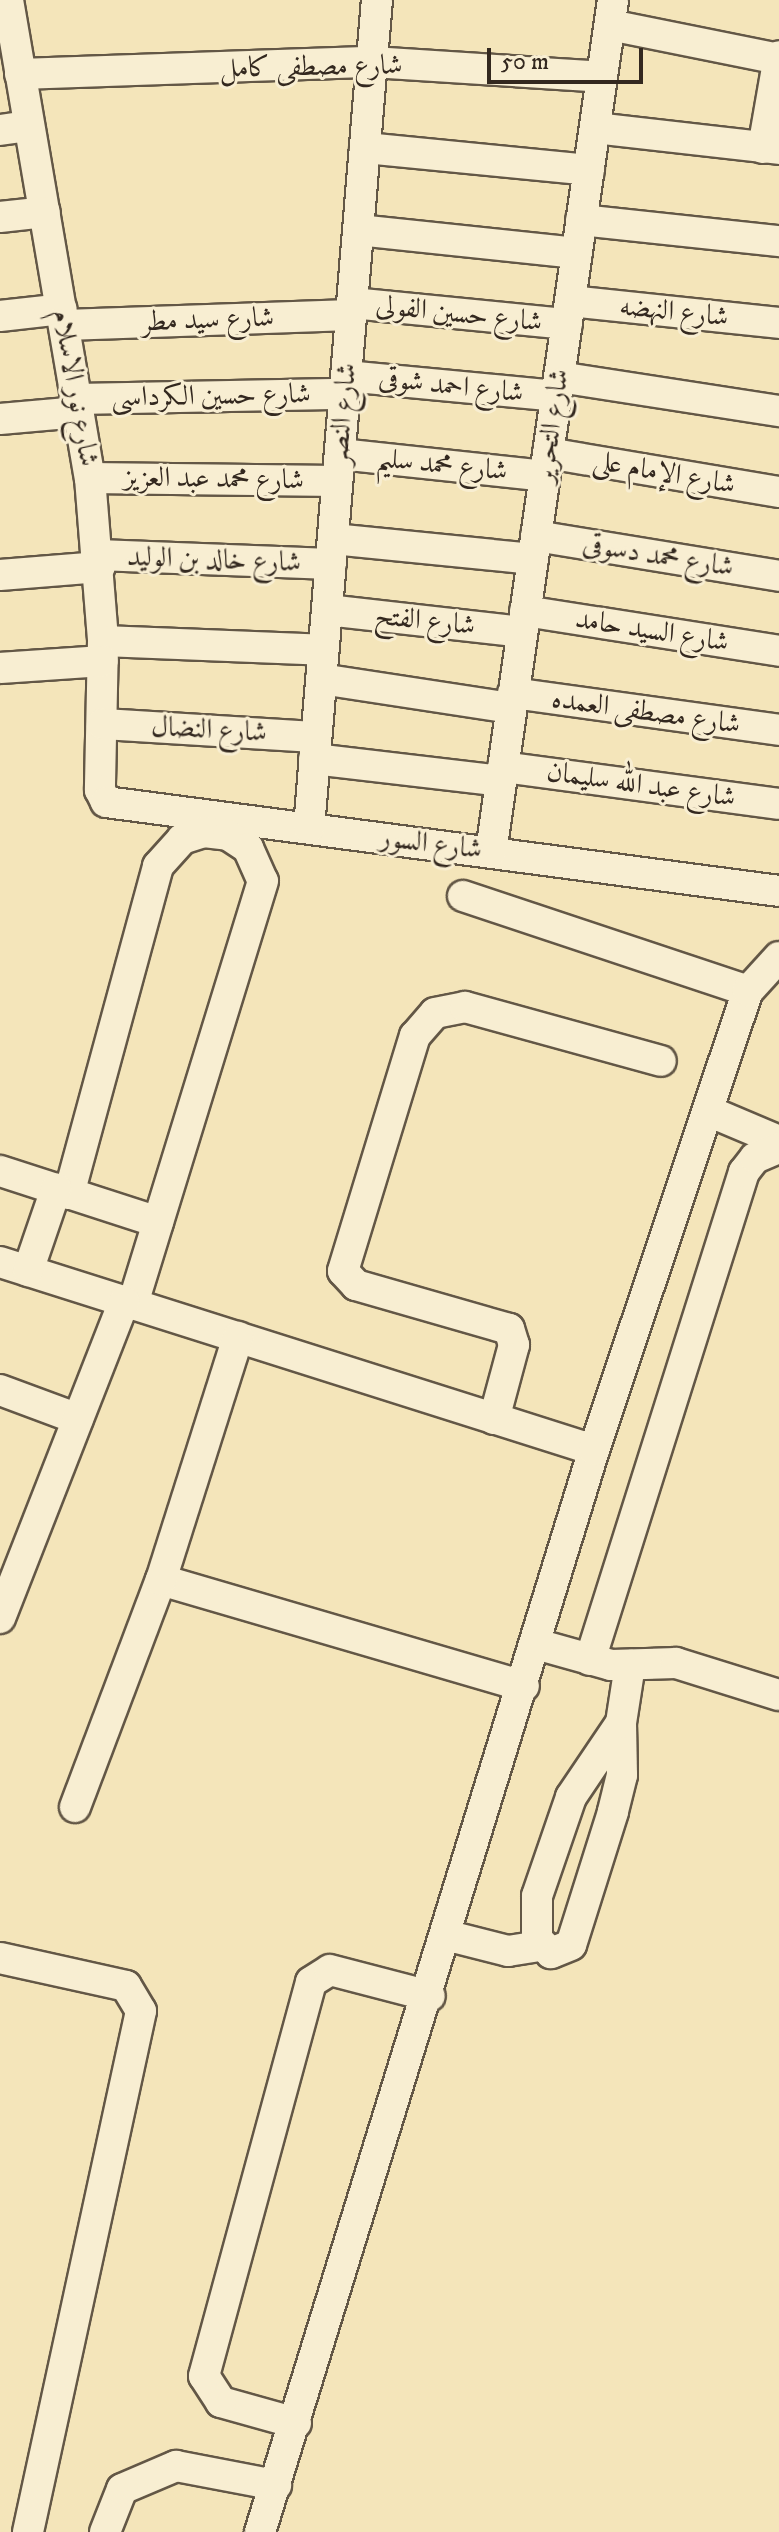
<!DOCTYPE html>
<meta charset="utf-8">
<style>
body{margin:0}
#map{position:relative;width:779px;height:2532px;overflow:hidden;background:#f4e5ba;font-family:"IM FELL DW Pica",Amiri,serif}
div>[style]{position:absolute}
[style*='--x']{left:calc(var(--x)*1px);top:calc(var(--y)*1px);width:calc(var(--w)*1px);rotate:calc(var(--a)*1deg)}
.roads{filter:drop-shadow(2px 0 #635746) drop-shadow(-2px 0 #635746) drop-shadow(0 2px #635746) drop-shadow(0 -2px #635746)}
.minor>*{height:30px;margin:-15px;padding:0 15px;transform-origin:15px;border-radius:15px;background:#f8eed2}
span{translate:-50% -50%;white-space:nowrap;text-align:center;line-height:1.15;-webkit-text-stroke:6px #f8eed2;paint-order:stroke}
.street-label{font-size:28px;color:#33281f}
.scale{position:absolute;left:487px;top:48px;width:156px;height:36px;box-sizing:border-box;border:4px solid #33281f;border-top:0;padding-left:10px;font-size:24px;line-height:28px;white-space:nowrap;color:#33281f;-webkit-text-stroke:6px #f8eed2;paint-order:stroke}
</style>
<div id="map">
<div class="roads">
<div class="minor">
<div style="--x:8;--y:0;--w:485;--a:80.3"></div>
<div style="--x:90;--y:478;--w:164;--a:85.4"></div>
<div style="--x:103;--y:641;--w:149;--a:91.2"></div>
<div style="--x:100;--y:790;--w:13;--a:63"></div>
<div style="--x:106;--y:802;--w:679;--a:7.53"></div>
<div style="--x:610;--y:25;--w:171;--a:11.4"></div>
<div style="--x:20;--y:74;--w:352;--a:-2"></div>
<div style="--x:372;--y:62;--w:230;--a:3.7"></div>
<div style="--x:595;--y:128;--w:185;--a:6.5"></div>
<div style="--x:0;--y:130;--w:29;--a:-8"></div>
<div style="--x:365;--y:148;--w:225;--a:5.6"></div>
<div style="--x:763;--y:148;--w:93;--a:-80.1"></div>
<div style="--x:0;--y:217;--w:45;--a:-6.3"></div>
<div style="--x:581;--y:220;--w:199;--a:6.1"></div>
<div style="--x:358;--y:230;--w:220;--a:6"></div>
<div style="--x:570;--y:301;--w:210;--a:6"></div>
<div style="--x:352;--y:303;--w:216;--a:5.6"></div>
<div style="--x:0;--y:316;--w:62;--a:-6.4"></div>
<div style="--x:65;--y:325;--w:286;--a:-2"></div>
<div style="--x:346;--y:376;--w:211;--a:5.4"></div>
<div style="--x:559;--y:377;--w:223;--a:8.8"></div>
<div style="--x:77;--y:399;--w:268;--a:-1.1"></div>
<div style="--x:0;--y:419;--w:79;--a:-5.1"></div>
<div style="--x:548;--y:453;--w:234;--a:9.6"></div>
<div style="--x:340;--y:454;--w:206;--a:6.1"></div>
<div style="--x:90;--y:478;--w:247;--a:0.7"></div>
<div style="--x:536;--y:536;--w:246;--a:9.3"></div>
<div style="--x:333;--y:539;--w:201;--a:5.7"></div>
<div style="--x:98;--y:555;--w:233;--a:2.2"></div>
<div style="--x:0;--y:575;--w:100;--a:-4.6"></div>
<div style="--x:327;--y:610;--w:196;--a:6.4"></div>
<div style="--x:525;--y:611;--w:257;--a:8.9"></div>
<div style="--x:103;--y:641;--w:220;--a:2.3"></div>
<div style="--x:0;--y:668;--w:103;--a:-3.9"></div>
<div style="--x:321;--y:679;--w:192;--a:8.7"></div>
<div style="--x:513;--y:693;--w:269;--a:7.9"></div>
<div style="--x:102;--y:724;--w:214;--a:3.5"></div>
<div style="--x:314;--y:759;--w:188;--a:6.7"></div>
<div style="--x:503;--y:767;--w:278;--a:7.6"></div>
<div style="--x:309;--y:828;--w:831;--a:-85.31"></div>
<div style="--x:491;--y:852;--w:861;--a:-81.85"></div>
<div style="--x:463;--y:896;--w:300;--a:18.4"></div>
<div style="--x:708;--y:1111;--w:77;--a:22.9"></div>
<div style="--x:0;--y:1171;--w:166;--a:17.9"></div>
<div style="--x:69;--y:1194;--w:340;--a:-74.8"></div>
<div style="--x:158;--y:866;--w:36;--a:-48"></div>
<div style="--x:182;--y:839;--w:23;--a:-18"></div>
<div style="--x:204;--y:832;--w:24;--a:7"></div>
<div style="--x:228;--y:835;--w:24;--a:33"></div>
<div style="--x:248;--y:848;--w:36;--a:66"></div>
<div style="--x:263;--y:881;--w:443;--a:107.1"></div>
<div style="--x:0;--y:1262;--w:623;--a:17.56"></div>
<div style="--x:28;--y:1271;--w:87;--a:-71.1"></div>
<div style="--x:0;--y:1390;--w:83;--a:20.4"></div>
<div style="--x:494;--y:1419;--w:77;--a:-74.9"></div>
<div style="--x:514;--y:1345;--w:17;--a:-107"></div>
<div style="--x:509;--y:1329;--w:159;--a:-164"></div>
<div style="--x:356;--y:1285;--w:19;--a:-133"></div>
<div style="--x:343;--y:1271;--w:246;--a:-73"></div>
<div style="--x:415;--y:1036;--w:30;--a:-49"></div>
<div style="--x:435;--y:1013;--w:31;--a:-11"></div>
<div style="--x:465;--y:1007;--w:203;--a:15.4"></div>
<div style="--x:161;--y:1580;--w:378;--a:16.3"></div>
<div style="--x:0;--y:1618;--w:340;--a:-68.6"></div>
<div style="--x:536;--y:1644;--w:78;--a:15.6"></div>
<div style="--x:611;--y:1665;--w:65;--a:-1.8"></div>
<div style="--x:676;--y:1663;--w:108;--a:17.3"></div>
<div style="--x:590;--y:1660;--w:512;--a:-72.49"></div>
<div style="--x:744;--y:1172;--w:18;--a:-52"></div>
<div style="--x:755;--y:1158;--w:26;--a:-23"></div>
<div style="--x:621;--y:1723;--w:52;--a:88.9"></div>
<div style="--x:622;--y:1775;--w:38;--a:104"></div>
<div style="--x:613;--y:1812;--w:139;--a:107.5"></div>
<div style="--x:571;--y:1945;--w:22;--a:158"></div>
<div style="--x:551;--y:1953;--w:20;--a:-135"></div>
<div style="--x:537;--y:1939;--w:43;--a:-90"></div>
<div style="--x:537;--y:1896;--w:105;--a:-71"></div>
<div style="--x:571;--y:1797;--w:89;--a:-56"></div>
<div style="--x:621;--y:1723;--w:59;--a:-81.2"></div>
<div style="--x:75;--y:1807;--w:243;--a:-69.3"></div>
<div style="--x:161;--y:1580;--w:255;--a:-72.4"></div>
<div style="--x:449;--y:1936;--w:61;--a:14.3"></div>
<div style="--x:508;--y:1951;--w:32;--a:-9"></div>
<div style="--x:0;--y:1958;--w:129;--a:12.5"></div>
<div style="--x:126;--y:1986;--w:29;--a:59"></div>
<div style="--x:141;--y:2011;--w:533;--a:102.24"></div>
<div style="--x:296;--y:2423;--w:78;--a:-164.4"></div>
<div style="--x:221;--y:2402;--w:31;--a:-123"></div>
<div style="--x:204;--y:2376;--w:408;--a:-74.8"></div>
<div style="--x:311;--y:1982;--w:22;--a:-32"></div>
<div style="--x:330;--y:1970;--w:103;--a:14.6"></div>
<div style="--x:105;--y:2532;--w:46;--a:-68.4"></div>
<div style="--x:122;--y:2489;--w:59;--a:-23.1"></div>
<div style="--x:176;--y:2466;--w:102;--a:10.8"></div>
<div style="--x:260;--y:2532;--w:1132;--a:-72.85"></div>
<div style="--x:594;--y:1450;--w:484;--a:-71.5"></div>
<div style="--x:748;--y:991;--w:46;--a:-47.6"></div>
</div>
</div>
<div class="street-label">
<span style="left:311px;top:67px;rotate:-1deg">شارع مصطفى كامل</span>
<span style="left:674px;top:312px;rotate:6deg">شارع النهضه</span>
<span style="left:459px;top:314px;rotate:6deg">شارع حسين الفولى</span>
<span style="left:208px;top:320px;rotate:-2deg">شارع سيد مطر</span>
<span style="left:451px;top:386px;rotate:6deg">شارع احمد شوقى</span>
<span style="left:75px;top:388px;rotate:80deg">شارع نور الاسلام</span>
<span style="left:211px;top:396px;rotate:-1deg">شارع حسين الكرداسى</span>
<span style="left:343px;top:414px;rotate:-85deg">شارع النصر</span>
<span style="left:552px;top:426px;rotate:-82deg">شارع التحرير</span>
<span style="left:442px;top:465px;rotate:6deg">شارع محمد سليم</span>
<span style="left:664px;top:473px;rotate:10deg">شارع الإمام على</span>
<span style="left:214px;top:479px;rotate:1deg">شارع محمد عبد العزيز</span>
<span style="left:658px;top:556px;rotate:9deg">شارع محمد دسوقى</span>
<span style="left:214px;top:560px;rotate:2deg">شارع خالد بن الوليد</span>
<span style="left:425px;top:621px;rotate:6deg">شارع الفتح</span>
<span style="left:652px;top:631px;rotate:9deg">شارع السيد حامد</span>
<span style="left:646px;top:712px;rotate:8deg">شارع مصطفى العمده</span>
<span style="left:209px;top:730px;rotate:3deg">شارع النضال</span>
<span style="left:641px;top:785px;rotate:8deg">شارع عبد الله سليمان</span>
<span style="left:431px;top:844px;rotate:7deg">شارع السور</span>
</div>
<div class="scale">50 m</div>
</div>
